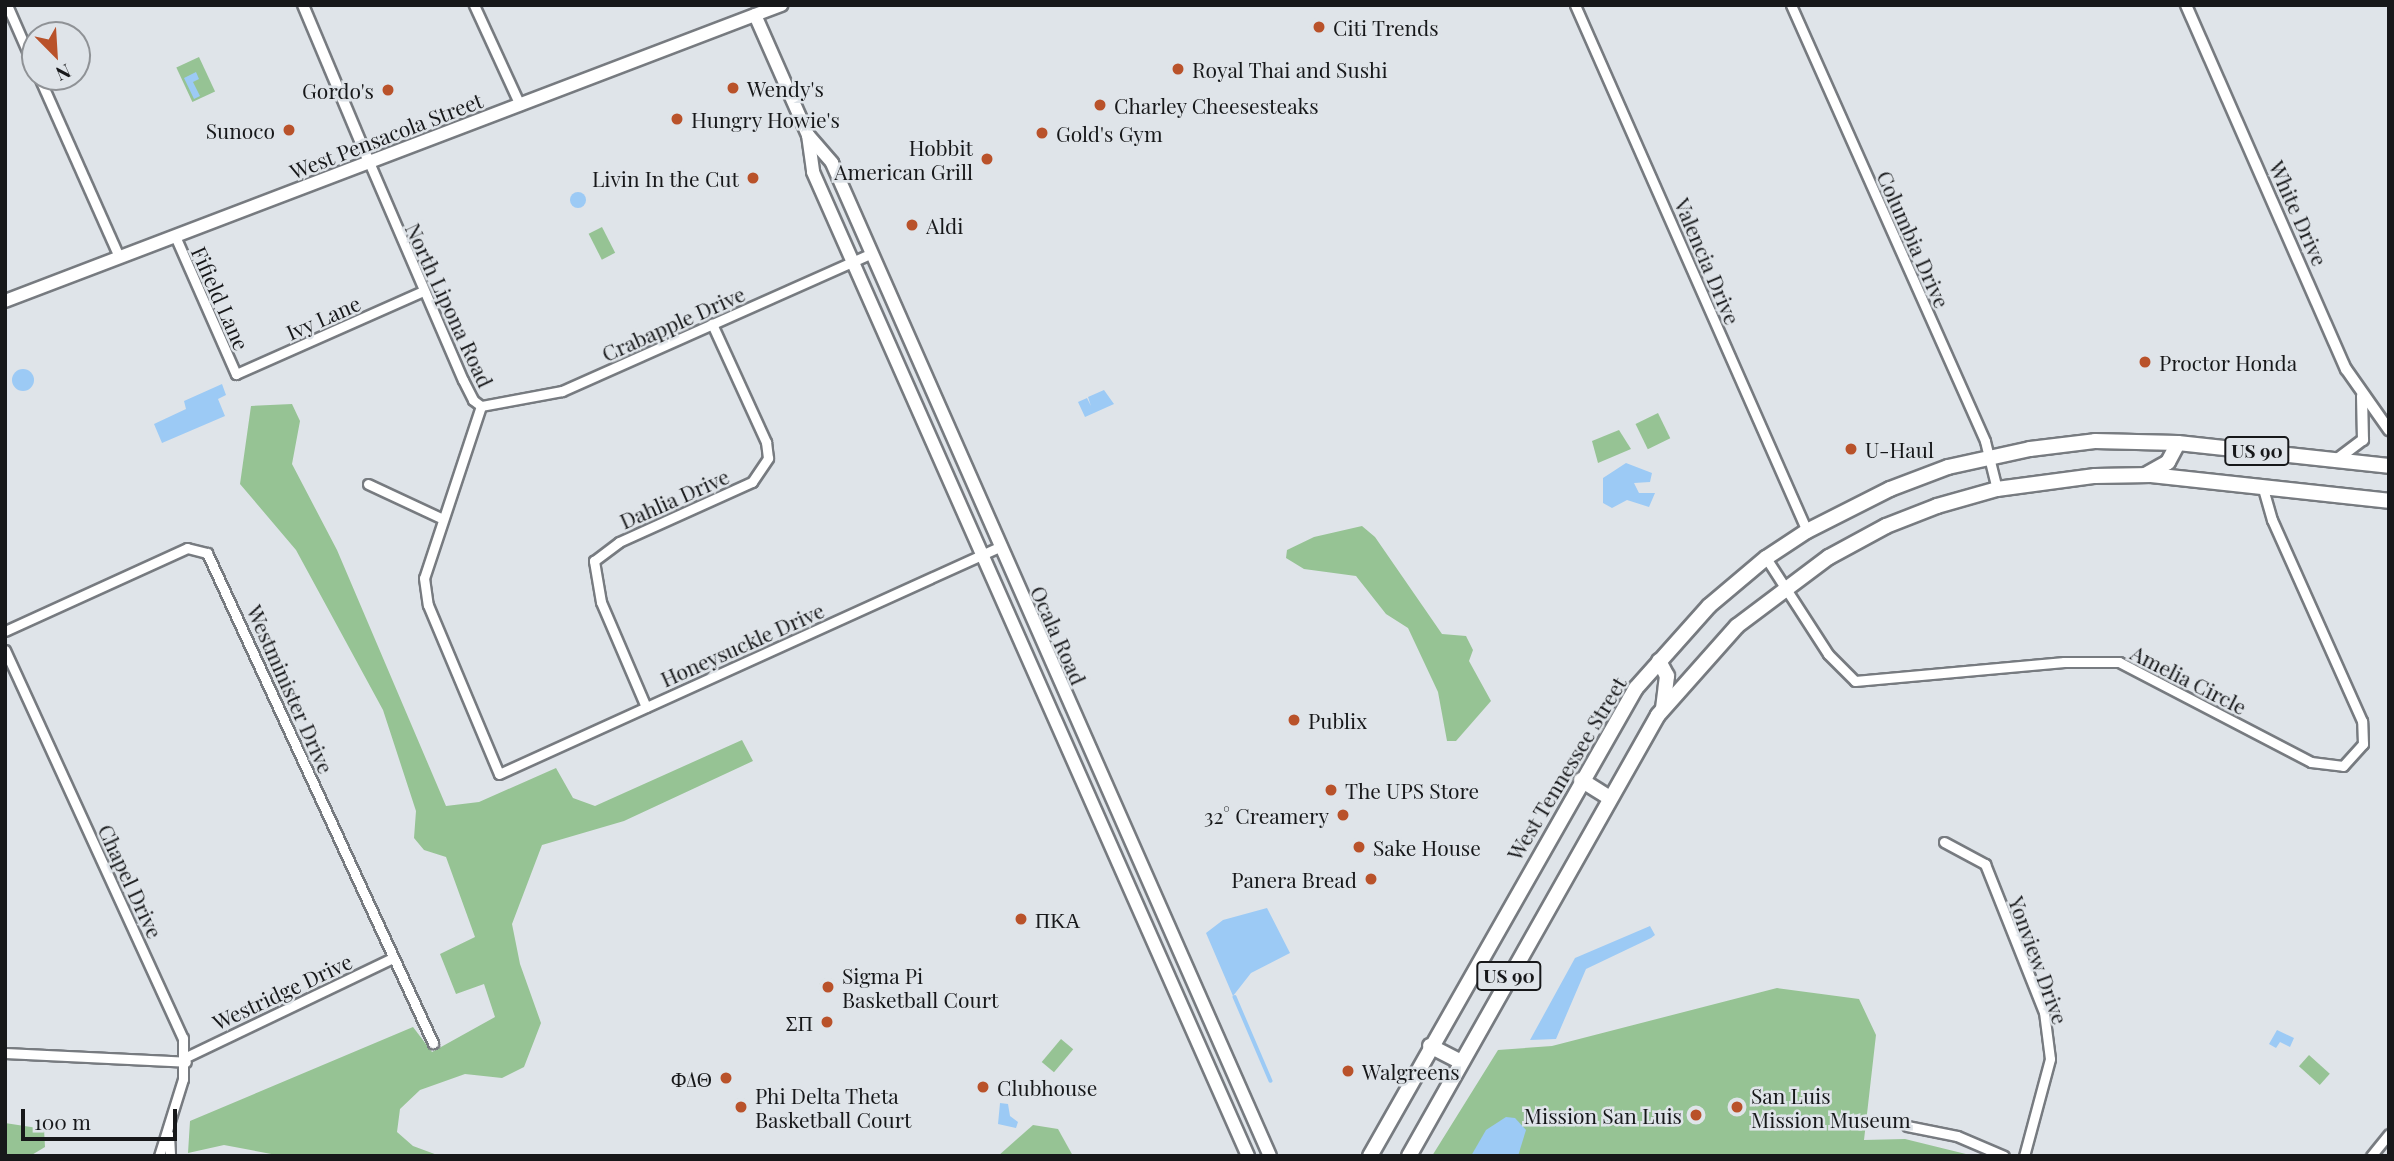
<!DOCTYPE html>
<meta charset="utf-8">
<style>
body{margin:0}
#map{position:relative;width:2394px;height:1161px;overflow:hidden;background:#dfe4e9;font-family:"Playfair Display",serif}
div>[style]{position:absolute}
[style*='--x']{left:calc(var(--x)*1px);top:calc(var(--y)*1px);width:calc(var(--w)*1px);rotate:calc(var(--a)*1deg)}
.green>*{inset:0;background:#96c394;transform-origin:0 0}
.round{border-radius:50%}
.water>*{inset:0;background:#9ccaf5}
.stream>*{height:3.5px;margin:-1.75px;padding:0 1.75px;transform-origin:1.75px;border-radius:1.75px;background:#9ccaf5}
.roads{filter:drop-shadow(2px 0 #777b80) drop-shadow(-2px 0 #777b80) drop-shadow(0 2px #777b80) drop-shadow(0 -2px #777b80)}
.minor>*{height:9px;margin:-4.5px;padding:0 4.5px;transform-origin:4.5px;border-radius:4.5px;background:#fff}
.tertiary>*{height:10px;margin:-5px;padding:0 5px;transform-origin:5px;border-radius:5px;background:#fff}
.secondary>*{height:12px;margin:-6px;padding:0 6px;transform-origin:6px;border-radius:6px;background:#fff}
.primary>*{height:14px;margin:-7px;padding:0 7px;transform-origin:7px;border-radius:7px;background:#fff}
.dots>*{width:19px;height:19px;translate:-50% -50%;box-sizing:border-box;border:4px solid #dfe4e9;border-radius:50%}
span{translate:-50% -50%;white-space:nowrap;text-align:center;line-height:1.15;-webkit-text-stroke:5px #dfe4e9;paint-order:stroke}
.shield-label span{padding:2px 5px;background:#dfe4e9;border:2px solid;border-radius:5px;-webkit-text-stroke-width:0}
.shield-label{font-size:19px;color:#17181a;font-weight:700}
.poi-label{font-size:21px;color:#17181a}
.left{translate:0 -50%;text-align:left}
.right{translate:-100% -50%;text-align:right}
.street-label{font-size:21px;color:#17181a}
.frame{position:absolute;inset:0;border:7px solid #17181a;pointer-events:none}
.north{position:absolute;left:21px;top:21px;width:70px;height:70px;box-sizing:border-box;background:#dfe4e9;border:2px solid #8f9296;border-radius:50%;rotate:156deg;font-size:19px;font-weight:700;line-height:28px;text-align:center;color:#17181a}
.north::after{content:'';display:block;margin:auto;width:24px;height:32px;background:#b9522a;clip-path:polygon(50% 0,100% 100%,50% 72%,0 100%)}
.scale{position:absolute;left:21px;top:1109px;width:156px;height:32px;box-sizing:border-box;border:4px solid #17181a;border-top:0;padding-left:9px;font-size:21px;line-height:24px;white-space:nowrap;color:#17181a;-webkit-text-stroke:5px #dfe4e9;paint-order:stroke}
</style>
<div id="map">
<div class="green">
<div style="left:199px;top:57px;width:38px;height:25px;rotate:65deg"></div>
<div style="left:602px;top:227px;width:29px;height:15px;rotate:63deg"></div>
<div style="clip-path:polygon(292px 404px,300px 421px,292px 464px,337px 550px,446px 806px,479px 802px,556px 768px,573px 798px,595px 806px,742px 740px,753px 761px,624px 821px,542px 845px,512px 924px,520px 964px,541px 1023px,524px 1067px,502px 1078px,465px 1074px,420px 1090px,400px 1109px,397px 1132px,413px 1146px,440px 1156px,282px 1156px,224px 1145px,188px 1153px,190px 1121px,413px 1027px,432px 1052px,495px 1017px,484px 984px,456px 994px,440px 954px,475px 937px,446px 857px,424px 850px,414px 838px,416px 811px,383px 710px,296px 550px,240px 484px,251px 406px)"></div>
<div style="left:1658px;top:413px;width:28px;height:25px;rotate:64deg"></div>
<div style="clip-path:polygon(1619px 430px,1631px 449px,1598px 463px,1592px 441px)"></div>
<div style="clip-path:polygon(1362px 526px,1375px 537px,1442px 634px,1466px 636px,1473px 650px,1469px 661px,1491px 701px,1456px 741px,1447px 741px,1438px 692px,1408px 628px,1386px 614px,1356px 576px,1304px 569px,1286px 558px,1287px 550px,1314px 537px)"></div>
<div class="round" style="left:819px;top:978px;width:18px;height:18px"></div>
<div style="clip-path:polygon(1777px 988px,1859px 999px,1876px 1035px,1864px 1140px,1905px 1139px,1974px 1156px,1432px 1156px,1498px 1050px,1552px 1046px)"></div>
<div style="left:1061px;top:1039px;width:16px;height:30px;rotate:40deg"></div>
<div style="left:2309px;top:1055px;width:28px;height:15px;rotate:42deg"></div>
<div class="round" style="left:732px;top:1098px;width:18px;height:18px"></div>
<div style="clip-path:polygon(5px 1123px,44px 1129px,45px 1147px,30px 1156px,5px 1156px)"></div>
<div style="clip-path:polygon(1033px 1125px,1058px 1129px,1073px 1156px,998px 1156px)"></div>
</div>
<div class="water">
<div style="clip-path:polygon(196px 72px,199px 79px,193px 82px,200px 96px,194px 99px,184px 78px)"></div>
<div class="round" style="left:570px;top:192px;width:16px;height:16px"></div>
<div class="round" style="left:12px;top:369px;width:22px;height:22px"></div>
<div style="clip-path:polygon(222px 384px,226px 395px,218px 399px,225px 416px,162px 443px,154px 424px,186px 409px,184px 401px)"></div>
<div style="clip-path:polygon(1104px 390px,1114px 404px,1085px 417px,1078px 402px,1087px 398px,1091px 406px,1088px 397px)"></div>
<div style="clip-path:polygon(1626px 463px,1652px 473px,1650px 482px,1634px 483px,1639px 493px,1655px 493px,1649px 507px,1627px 500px,1612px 508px,1603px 503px,1603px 478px)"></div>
<div style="clip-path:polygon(1267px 908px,1290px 953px,1251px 973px,1233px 996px,1206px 933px,1223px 920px)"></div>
<div style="clip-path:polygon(1650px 926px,1655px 935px,1651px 938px,1586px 969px,1556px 1039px,1530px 1040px,1575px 958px)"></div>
<div style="clip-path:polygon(2277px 1030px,2294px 1038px,2290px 1047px,2280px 1042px,2276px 1048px,2269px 1044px)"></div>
<div style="clip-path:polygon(1000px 1103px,1008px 1104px,1010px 1116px,1018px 1122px,1016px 1128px,998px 1124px)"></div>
<div style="clip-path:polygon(1506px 1117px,1515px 1118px,1526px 1130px,1518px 1156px,1471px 1156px,1486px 1130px)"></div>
</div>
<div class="stream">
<div style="--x:1235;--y:997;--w:91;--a:66.8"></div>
</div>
<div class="roads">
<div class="minor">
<div style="--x:7;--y:5;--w:70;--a:66.4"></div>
<div style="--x:474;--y:5;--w:110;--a:65.3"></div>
<div style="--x:1575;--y:5;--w:575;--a:66.2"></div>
<div style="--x:1791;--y:5;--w:477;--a:66"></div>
<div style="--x:1985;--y:441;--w:49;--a:76"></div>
<div style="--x:39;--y:77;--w:197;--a:66"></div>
<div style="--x:369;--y:162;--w:237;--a:66.7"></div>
<div style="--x:463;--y:380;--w:22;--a:63"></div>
<div style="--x:473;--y:400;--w:10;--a:37"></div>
<div style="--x:175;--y:236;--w:151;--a:66.2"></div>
<div style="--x:236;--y:374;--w:205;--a:-23.9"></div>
<div style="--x:481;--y:406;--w:181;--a:108.3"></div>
<div style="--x:424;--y:578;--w:27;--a:82"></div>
<div style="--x:428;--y:605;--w:183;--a:67.2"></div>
<div style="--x:499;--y:774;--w:549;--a:-24.42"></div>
<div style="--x:481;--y:406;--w:82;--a:-10.5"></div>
<div style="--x:562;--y:391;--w:339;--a:-24"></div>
<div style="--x:368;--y:484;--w:81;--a:25"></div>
<div style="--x:1766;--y:558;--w:114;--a:57.1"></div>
<div style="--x:1828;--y:654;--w:38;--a:45"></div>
<div style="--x:1855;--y:681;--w:210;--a:-5.2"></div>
<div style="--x:2064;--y:662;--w:55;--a:0"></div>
<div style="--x:2119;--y:662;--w:216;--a:27.5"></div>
<div style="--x:2311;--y:762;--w:32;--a:7"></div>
<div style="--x:2343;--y:766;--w:30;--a:-48"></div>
<div style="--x:2363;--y:744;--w:23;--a:-92"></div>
<div style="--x:2362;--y:721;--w:220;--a:-114.1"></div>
<div style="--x:2272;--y:520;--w:33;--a:-106"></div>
<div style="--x:5;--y:631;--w:200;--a:-24.5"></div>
<div style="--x:187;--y:548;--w:21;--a:14"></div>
<div style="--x:207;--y:553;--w:540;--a:65.24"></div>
<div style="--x:5;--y:650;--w:427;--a:65.4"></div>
<div style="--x:183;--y:1038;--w:41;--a:90"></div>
<div style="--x:183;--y:1079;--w:81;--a:107.3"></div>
<div style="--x:646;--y:707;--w:114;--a:-113.2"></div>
<div style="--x:601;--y:602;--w:42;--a:-99.7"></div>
<div style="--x:594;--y:561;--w:31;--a:-37"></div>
<div style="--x:619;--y:542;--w:146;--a:-24.3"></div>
<div style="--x:752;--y:482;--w:29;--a:-56"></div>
<div style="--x:768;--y:458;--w:16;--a:-97"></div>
<div style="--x:766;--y:442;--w:130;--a:-114.6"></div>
<div style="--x:1944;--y:842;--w:47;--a:28.2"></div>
<div style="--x:1985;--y:864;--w:159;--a:68.3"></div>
<div style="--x:2044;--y:1012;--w:47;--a:82.7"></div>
<div style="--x:2050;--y:1059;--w:100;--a:105"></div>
<div style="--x:5;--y:1053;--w:181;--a:2.8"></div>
<div style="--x:186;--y:1057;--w:229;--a:-25.6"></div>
<div style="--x:1907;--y:1126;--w:51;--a:11.3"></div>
<div style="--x:1957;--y:1136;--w:51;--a:23.1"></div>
<div style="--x:169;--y:1135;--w:21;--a:87"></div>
<div style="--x:2371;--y:1156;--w:28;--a:-51"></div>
</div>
<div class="tertiary">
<div style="--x:303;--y:5;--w:170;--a:67.2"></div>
<div style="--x:2186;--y:5;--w:398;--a:66.3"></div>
<div style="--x:2346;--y:369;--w:75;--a:54.8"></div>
<div style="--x:2336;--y:460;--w:34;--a:-37"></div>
<div style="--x:2363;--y:440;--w:44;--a:-91.3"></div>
</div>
<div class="secondary">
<div style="--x:755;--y:15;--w:131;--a:66.2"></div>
<div style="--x:808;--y:135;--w:37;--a:49"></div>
<div style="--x:832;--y:163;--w:1085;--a:66.2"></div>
<div style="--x:808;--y:135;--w:37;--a:82"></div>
<div style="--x:813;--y:172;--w:1076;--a:66.15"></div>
<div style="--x:5;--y:301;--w:831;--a:-20.88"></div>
</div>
<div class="primary">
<div style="--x:2145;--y:475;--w:26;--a:-29"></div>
<div style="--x:2168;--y:462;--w:21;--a:-62"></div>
<div style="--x:1659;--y:661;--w:17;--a:62"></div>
<div style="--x:1667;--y:676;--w:31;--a:97"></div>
<div style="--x:1581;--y:780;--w:32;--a:32"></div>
<div style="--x:1430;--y:1046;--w:35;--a:27"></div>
<div style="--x:1370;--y:1156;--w:538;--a:-60.39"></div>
<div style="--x:1636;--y:688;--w:110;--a:-48.3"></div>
<div style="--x:1709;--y:606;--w:75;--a:-40.1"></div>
<div style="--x:1766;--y:558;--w:49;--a:-33.4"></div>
<div style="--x:1807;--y:531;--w:93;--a:-26.8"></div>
<div style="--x:1890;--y:489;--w:62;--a:-20.8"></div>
<div style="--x:1948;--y:467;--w:84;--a:-12.4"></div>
<div style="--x:2030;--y:449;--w:65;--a:-7"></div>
<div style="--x:2095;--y:441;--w:83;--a:1.4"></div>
<div style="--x:2178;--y:443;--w:212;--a:6.2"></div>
<div style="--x:1409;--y:1156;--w:506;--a:-60.55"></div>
<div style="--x:1658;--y:715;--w:119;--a:-48.4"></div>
<div style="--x:1737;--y:626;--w:115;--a:-36.9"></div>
<div style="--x:1829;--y:557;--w:65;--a:-28.5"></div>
<div style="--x:1886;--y:526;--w:55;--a:-21.4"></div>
<div style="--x:1937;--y:506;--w:62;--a:-15.8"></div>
<div style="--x:1997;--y:489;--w:99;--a:-7.6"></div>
<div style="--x:2095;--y:476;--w:56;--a:-1"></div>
<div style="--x:2151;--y:475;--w:239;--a:6.2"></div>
</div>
</div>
<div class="dots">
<div style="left:1319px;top:27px;background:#b9522a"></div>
<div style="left:1178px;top:69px;background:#b9522a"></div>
<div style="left:733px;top:88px;background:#b9522a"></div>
<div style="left:388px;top:90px;background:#b9522a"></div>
<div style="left:1100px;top:105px;background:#b9522a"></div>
<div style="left:677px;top:119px;background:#b9522a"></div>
<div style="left:289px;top:130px;background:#b9522a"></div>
<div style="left:1042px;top:133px;background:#b9522a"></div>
<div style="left:987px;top:159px;background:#b9522a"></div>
<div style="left:753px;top:178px;background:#b9522a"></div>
<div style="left:912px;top:225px;background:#b9522a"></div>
<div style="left:2145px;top:362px;background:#b9522a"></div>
<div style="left:1851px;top:449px;background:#b9522a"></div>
<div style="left:1294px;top:720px;background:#b9522a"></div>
<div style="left:1331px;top:790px;background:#b9522a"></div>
<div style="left:1343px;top:815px;background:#b9522a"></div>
<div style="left:1359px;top:847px;background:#b9522a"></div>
<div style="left:1371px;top:879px;background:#b9522a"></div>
<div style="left:1021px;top:919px;background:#b9522a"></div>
<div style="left:828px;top:987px;background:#b9522a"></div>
<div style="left:827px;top:1022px;background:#b9522a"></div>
<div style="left:1348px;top:1071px;background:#b9522a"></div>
<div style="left:726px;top:1078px;background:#b9522a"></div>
<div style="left:983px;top:1087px;background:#b9522a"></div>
<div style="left:741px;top:1107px;background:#b9522a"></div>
<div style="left:1737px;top:1107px;background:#b9522a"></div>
<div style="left:1696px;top:1115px;background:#b9522a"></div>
</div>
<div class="shield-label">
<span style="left:2257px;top:451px">US 90</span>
<span style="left:1509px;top:976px">US 90</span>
</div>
<div class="poi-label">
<span class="left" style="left:1333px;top:27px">Citi Trends</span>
<span class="left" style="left:1192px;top:69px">Royal Thai and Sushi</span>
<span class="left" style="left:747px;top:88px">Wendy's</span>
<span class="right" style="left:374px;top:90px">Gordo's</span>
<span class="left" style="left:1114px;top:105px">Charley Cheesesteaks</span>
<span class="left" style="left:691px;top:119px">Hungry Howie's</span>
<span class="right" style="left:275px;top:130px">Sunoco</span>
<span class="left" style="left:1056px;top:133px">Gold's Gym</span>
<span class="right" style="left:973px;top:159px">Hobbit<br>American Grill</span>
<span class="right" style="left:739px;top:178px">Livin In the Cut</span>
<span class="left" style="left:926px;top:225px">Aldi</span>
<span class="left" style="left:2159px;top:362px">Proctor Honda</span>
<span class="left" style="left:1865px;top:449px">U-Haul</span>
<span class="left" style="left:1308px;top:720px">Publix</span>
<span class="left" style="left:1345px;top:790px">The UPS Store</span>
<span class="right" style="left:1329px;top:815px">32° Creamery</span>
<span class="left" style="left:1373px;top:847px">Sake House</span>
<span class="right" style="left:1357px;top:879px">Panera Bread</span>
<span class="left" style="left:1035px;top:919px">ΠΚΑ</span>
<span class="left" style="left:842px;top:987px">Sigma Pi<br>Basketball Court</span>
<span class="right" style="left:813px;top:1022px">ΣΠ</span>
<span class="left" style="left:1362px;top:1071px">Walgreens</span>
<span class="right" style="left:712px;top:1078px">ΦΔΘ</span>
<span class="left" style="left:997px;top:1087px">Clubhouse</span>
<span class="left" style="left:755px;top:1107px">Phi Delta Theta<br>Basketball Court</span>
<span class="left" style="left:1751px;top:1107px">San Luis<br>Mission Museum</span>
<span class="right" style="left:1682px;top:1115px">Mission San Luis</span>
</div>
<div class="street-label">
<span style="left:386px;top:135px;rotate:-21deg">West Pensacola Street</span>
<span style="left:2299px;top:213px;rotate:66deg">White Drive</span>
<span style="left:1914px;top:239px;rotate:66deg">Columbia Drive</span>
<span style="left:1708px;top:261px;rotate:67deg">Valencia Drive</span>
<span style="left:221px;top:298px;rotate:66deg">Fifield Lane</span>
<span style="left:450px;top:305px;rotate:65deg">North Lipona Road</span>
<span style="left:323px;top:317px;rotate:-24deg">Ivy Lane</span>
<span style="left:673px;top:323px;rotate:-24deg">Crabapple Drive</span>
<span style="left:674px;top:498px;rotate:-24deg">Dahlia Drive</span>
<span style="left:1059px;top:635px;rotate:66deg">Ocala Road</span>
<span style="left:742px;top:644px;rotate:-24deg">Honeysuckle Drive</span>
<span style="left:2189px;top:679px;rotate:27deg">Amelia Circle</span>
<span style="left:291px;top:689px;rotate:66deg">Westminister Drive</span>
<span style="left:1566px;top:768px;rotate:-59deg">West Tennessee Street</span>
<span style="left:131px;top:881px;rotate:65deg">Chapel Drive</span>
<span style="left:2039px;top:960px;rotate:70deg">Yonview Drive</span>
<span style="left:282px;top:991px;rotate:-25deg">Westridge Drive</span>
</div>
<div class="frame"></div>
<div class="north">N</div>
<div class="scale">100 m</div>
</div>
